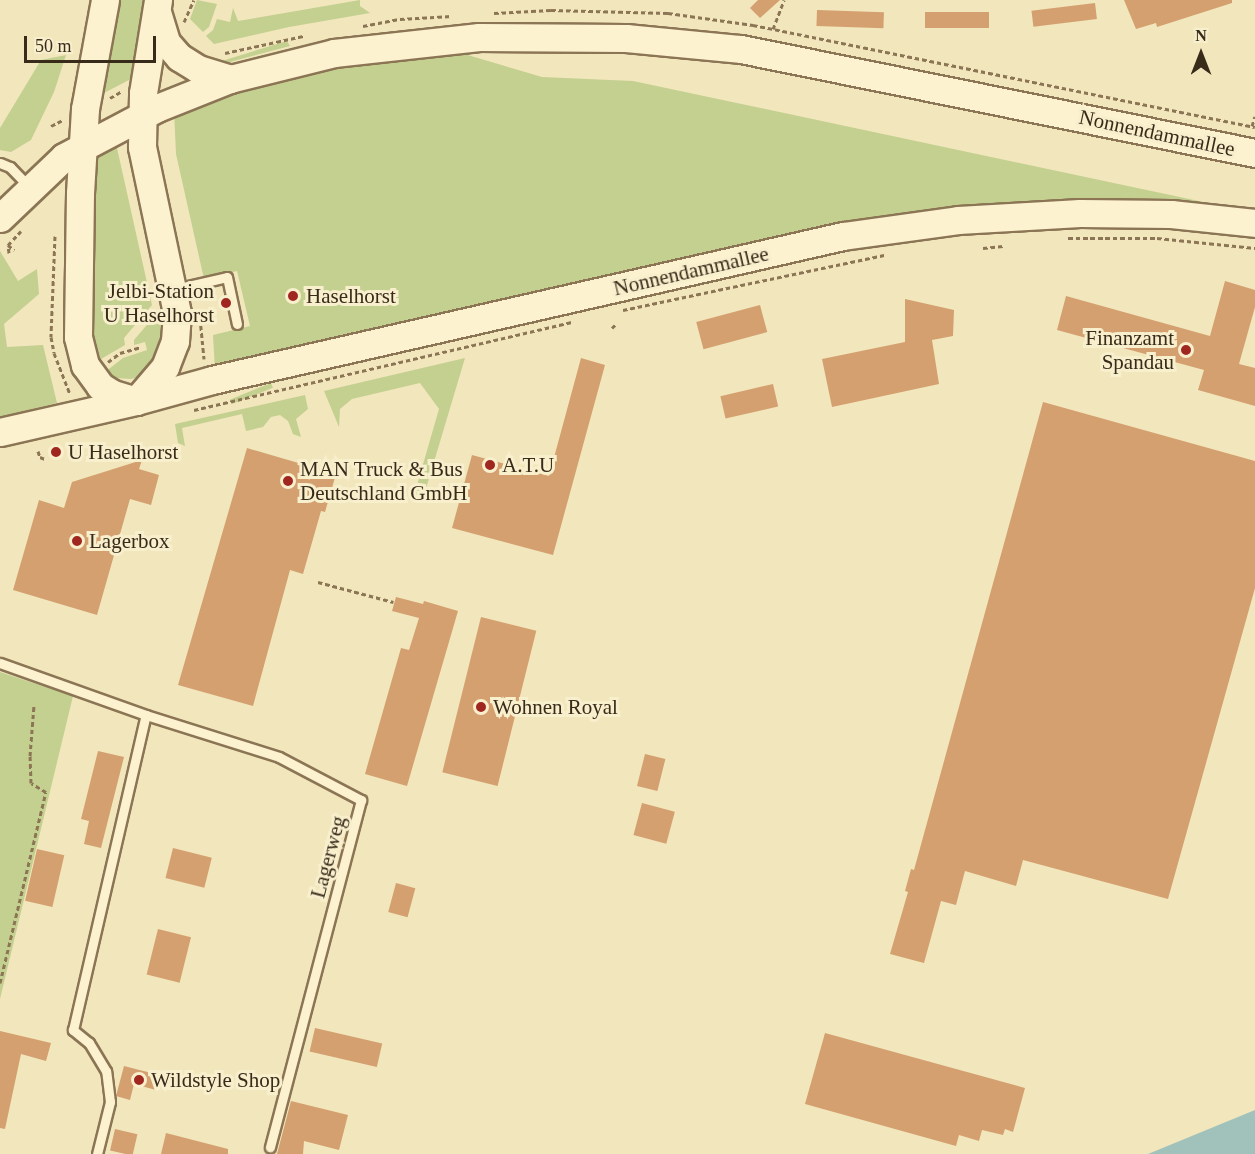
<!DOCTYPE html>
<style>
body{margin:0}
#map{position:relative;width:1255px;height:1154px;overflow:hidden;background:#f2e6bc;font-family:"Times New Roman",serif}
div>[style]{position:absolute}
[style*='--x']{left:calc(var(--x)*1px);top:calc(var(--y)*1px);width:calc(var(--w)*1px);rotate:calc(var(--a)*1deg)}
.green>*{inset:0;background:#c4d090;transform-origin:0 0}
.water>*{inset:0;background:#a1c2bb}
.building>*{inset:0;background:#d4a06f;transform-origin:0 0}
.path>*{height:3px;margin-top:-1.5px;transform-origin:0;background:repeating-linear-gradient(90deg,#8b7554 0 4.5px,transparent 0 7.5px)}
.roads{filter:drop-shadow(2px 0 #8b7554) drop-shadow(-2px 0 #8b7554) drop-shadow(0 2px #8b7554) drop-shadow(0 -2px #8b7554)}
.lane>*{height:9px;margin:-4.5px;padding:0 4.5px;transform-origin:4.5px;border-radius:4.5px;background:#fcf2d0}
.secondary>*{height:27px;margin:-13.5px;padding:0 13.5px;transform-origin:13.5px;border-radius:13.5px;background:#fcf2d0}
.dots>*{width:16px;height:16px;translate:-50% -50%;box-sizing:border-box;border:3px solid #f8efcd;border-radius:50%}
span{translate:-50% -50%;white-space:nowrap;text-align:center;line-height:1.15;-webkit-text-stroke:6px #f8efcd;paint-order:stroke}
.street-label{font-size:21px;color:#392b1a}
.poi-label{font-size:21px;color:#392b1a}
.right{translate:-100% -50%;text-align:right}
.left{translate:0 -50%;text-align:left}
.north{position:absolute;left:1171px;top:24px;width:60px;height:60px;-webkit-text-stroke:4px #f8efcd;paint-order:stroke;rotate:0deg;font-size:16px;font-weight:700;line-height:24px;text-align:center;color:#392b1a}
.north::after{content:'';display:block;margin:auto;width:21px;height:27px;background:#392b1a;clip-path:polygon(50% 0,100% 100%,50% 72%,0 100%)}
.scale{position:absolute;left:24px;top:36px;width:132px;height:27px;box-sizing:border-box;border:3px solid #392b1a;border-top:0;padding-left:8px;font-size:18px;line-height:21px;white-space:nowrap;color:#392b1a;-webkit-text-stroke:4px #f8efcd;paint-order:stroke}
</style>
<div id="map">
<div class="green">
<div style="clip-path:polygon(119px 0,145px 0,131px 79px,100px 95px)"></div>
<div style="clip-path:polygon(197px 0,217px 4px,209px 27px,203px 32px,190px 19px)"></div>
<div style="clip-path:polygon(360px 0,360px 6px,370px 13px,289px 27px,214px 44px,206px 36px,213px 30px,217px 19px,230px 22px,233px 8px,238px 21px)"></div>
<div style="clip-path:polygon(287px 41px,290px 46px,230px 62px,205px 62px,225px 60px)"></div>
<div style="clip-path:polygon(444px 48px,542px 77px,633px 81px,1208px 203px,1206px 209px,1034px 206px,215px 370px,213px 335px,250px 326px,237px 271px,204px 279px,176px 154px,174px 110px,317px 65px)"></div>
<div style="clip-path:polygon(66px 55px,54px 92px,31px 140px,11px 152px,0 150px,0 128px,41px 60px)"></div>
<div style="clip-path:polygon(115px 139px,152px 305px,124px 338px,125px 345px,96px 362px,86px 322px,96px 155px)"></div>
<div style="clip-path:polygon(0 251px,18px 281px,37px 269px,39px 294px,4px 324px,7px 347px,43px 345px,57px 403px,0 417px)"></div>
<div style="clip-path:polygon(164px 305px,166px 327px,155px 362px,139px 377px,131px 379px,116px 378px,105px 372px,123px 358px,147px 350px,145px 342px,134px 345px,134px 340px)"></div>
<div style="clip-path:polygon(465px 358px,422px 502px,413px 499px,439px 409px,420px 383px,352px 399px,340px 409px,339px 427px,324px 391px)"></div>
<div style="left:271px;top:383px;width:5px;height:44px;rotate:68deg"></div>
<div style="clip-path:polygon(305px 395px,308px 409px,296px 419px,301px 437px,293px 434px,288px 421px,280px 415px,271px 417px,263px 427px,246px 431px,242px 414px,182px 428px,185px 446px,178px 443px,175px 424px)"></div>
<div style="clip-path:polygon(0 672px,73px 696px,0 999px)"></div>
</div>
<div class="water">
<div style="clip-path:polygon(1255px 1110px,1255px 1154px,1148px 1154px)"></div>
</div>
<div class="building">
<div style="clip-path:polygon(758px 0,780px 0,760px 18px,750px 8px)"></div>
<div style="clip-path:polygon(1124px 0,1232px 0,1232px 3px,1157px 27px,1156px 23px,1136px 29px)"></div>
<div style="left:1095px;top:3px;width:16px;height:64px;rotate:83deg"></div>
<div style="left:817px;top:10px;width:67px;height:16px;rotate:2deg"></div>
<div style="left:925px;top:12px;width:64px;height:16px"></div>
<div style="clip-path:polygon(1225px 281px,1255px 290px,1255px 307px,1239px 364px,1255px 368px,1255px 406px,1198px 390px,1204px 370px,1057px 330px,1066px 296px,1210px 336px)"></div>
<div style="clip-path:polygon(905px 299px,954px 310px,953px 336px,932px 340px,939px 384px,832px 407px,822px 359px,905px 342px)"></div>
<div style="left:760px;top:305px;width:28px;height:66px;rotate:75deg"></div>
<div style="clip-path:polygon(581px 358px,605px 365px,553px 555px,452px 528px,472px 455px,549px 476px)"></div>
<div style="left:773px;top:384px;width:23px;height:54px;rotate:77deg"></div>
<div style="clip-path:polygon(1043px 402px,1255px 461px,1255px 588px,1168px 899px,1023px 860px,1016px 886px,965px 871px,956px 905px,941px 901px,924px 963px,890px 954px,908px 892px,905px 891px,911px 869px,914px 870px)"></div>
<div style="clip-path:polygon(247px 448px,336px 474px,325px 512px,321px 511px,303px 574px,290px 570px,253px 706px,178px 685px)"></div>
<div style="clip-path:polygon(142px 460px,139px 469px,159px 475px,151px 505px,130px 499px,97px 615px,13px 590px,39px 500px,64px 508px,72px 482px)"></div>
<div style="clip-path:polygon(396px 597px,423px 604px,424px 601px,458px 611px,407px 786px,365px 774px,401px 648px,409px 650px,419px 618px,392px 611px)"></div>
<div style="left:481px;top:617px;width:57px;height:160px;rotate:14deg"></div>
<div style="clip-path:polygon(98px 751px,124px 757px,101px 848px,84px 844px,89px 821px,81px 819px)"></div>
<div style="left:645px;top:754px;width:21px;height:33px;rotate:14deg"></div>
<div style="left:642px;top:803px;width:34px;height:33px;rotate:15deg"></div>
<div style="left:173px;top:848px;width:40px;height:31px;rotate:14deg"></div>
<div style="left:37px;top:849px;width:28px;height:53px;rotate:13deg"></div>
<div style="left:396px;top:883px;width:20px;height:30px;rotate:15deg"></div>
<div style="left:158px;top:929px;width:34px;height:47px;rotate:14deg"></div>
<div style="left:315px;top:1028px;width:69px;height:24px;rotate:13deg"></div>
<div style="clip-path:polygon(0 1031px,51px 1043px,46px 1061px,21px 1054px,5px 1129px,0 1128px)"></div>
<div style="clip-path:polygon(825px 1033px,1025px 1088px,1013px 1132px,1005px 1129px,1003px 1135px,982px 1130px,979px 1141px,959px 1135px,956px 1146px,805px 1104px)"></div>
<div style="clip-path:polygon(124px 1066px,159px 1075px,156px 1090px,134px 1084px,130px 1100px,116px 1096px)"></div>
<div style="clip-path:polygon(291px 1101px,348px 1115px,339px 1150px,304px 1141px,303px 1154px,277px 1154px)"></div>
<div style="left:115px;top:1129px;width:23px;height:22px;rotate:13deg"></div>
<div style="clip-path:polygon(166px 1133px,228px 1149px,228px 1154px,161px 1154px)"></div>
</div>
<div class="path">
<div style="--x:494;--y:13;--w:57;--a:-3"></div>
<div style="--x:551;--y:10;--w:117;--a:1.5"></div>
<div style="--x:668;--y:13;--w:86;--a:8"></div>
<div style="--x:753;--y:25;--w:512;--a:11.49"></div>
<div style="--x:184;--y:22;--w:24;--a:-66"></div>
<div style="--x:363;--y:26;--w:38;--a:-11"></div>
<div style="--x:400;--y:19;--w:52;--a:-3.3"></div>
<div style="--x:773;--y:29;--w:31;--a:-69"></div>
<div style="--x:225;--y:53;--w:80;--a:-12.3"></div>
<div style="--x:110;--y:98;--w:14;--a:-30"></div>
<div style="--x:51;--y:126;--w:13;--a:-27"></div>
<div style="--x:1252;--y:126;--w:10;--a:-73"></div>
<div style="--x:55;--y:236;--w:101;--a:92.3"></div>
<div style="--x:51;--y:337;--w:16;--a:79"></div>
<div style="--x:54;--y:353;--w:44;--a:68.7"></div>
<div style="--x:1068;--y:238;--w:89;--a:0"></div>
<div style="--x:1157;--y:238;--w:99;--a:5.8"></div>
<div style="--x:8;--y:245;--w:8;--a:40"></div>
<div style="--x:983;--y:248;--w:20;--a:-6"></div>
<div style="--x:9;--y:253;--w:8;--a:-97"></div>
<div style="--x:8;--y:245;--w:19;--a:-47"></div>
<div style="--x:623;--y:310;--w:267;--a:-11.9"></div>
<div style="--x:200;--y:318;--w:41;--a:84.4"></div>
<div style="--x:612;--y:328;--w:6;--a:-45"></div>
<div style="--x:108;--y:362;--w:15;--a:-37"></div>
<div style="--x:120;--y:353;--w:22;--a:-16"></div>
<div style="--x:194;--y:410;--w:389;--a:-13.1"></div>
<div style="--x:38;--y:451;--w:6;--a:72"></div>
<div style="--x:40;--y:457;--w:5;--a:22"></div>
<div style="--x:318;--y:582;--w:78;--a:14.9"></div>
<div style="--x:0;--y:983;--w:196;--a:-76.5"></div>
<div style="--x:46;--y:792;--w:17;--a:-149"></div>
<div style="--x:31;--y:783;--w:27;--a:-92"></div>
<div style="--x:30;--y:756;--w:51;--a:-85.5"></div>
</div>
<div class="roads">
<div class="lane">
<div style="--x:0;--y:163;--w:11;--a:22"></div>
<div style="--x:10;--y:167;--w:28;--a:46"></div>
<div style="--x:175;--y:289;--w:53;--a:-13"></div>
<div style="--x:227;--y:277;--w:48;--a:78"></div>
<div style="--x:0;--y:663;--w:155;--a:19.6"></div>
<div style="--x:146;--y:715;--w:139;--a:17.5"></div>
<div style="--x:279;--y:757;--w:93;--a:27.7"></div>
<div style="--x:361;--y:800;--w:359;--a:104.7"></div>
<div style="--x:97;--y:1154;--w:54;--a:-76"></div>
<div style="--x:110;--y:1102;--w:31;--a:-97"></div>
<div style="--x:106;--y:1071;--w:33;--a:-121"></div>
<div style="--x:89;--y:1043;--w:21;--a:-141"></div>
<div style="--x:73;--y:1030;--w:323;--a:-77"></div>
</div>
<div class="secondary">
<div style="--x:105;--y:0;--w:111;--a:100.4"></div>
<div style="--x:85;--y:109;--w:84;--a:93.4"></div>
<div style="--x:80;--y:193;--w:144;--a:90.8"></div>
<div style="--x:78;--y:337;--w:29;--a:76"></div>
<div style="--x:85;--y:365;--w:26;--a:54"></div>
<div style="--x:100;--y:386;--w:15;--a:32"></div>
<div style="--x:113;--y:394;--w:24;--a:17"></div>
<div style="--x:157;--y:12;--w:31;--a:73"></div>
<div style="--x:166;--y:42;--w:20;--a:49"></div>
<div style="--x:179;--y:57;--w:22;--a:32"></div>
<div style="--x:198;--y:69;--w:34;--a:17"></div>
<div style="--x:0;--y:218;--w:88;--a:-43.6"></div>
<div style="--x:64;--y:157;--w:105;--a:-27.8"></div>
<div style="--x:157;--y:108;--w:79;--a:-21.7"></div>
<div style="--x:230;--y:79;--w:107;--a:-14"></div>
<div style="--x:334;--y:53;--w:146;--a:-6.3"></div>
<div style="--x:479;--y:37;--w:147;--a:0.4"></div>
<div style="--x:626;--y:38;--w:116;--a:5.5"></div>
<div style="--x:741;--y:49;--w:524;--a:11.44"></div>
<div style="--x:136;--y:401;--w:45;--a:-49.5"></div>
<div style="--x:165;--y:367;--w:28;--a:-69"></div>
<div style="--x:175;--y:341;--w:28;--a:-86"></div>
<div style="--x:177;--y:313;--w:170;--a:-101.9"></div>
<div style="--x:142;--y:147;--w:54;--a:-88.9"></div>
<div style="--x:143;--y:93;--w:94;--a:-80.8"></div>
<div style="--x:0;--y:432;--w:139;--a:-12.8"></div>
<div style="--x:136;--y:401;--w:79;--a:-15.4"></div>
<div style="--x:212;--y:380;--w:647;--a:-12.86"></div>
<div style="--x:843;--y:236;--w:116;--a:-7.9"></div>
<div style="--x:958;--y:220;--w:122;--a:-3.3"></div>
<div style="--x:1080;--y:213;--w:91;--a:0.6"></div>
<div style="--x:1171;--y:214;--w:84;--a:6.1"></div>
</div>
</div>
<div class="dots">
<div style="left:293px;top:296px;background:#9f271f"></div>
<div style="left:226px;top:303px;background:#9f271f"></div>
<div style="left:1186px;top:350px;background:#9f271f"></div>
<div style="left:56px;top:452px;background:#9f271f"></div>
<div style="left:490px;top:465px;background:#9f271f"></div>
<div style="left:288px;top:481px;background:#9f271f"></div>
<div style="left:77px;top:541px;background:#9f271f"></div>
<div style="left:481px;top:707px;background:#9f271f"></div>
<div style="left:139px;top:1080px;background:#9f271f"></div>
</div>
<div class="street-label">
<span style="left:1157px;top:133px;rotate:12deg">Nonnendammallee</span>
<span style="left:691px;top:271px;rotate:-13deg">Nonnendammallee</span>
<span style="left:328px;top:857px;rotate:-75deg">Lagerweg</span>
</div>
<div class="poi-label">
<span class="right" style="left:214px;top:303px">Jelbi-Station<br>U Haselhorst</span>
<span class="left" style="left:306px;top:296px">Haselhorst</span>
<span class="right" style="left:1174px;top:350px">Finanzamt<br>Spandau</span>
<span class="left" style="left:68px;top:452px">U Haselhorst</span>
<span class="left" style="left:502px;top:465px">A.T.U</span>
<span class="left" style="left:300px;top:481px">MAN Truck &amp; Bus<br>Deutschland GmbH</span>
<span class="left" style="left:89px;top:541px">Lagerbox</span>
<span class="left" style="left:493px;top:707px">Wohnen Royal</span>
<span class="left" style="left:151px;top:1080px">Wildstyle Shop</span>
</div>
<div class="north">N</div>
<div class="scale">50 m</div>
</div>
